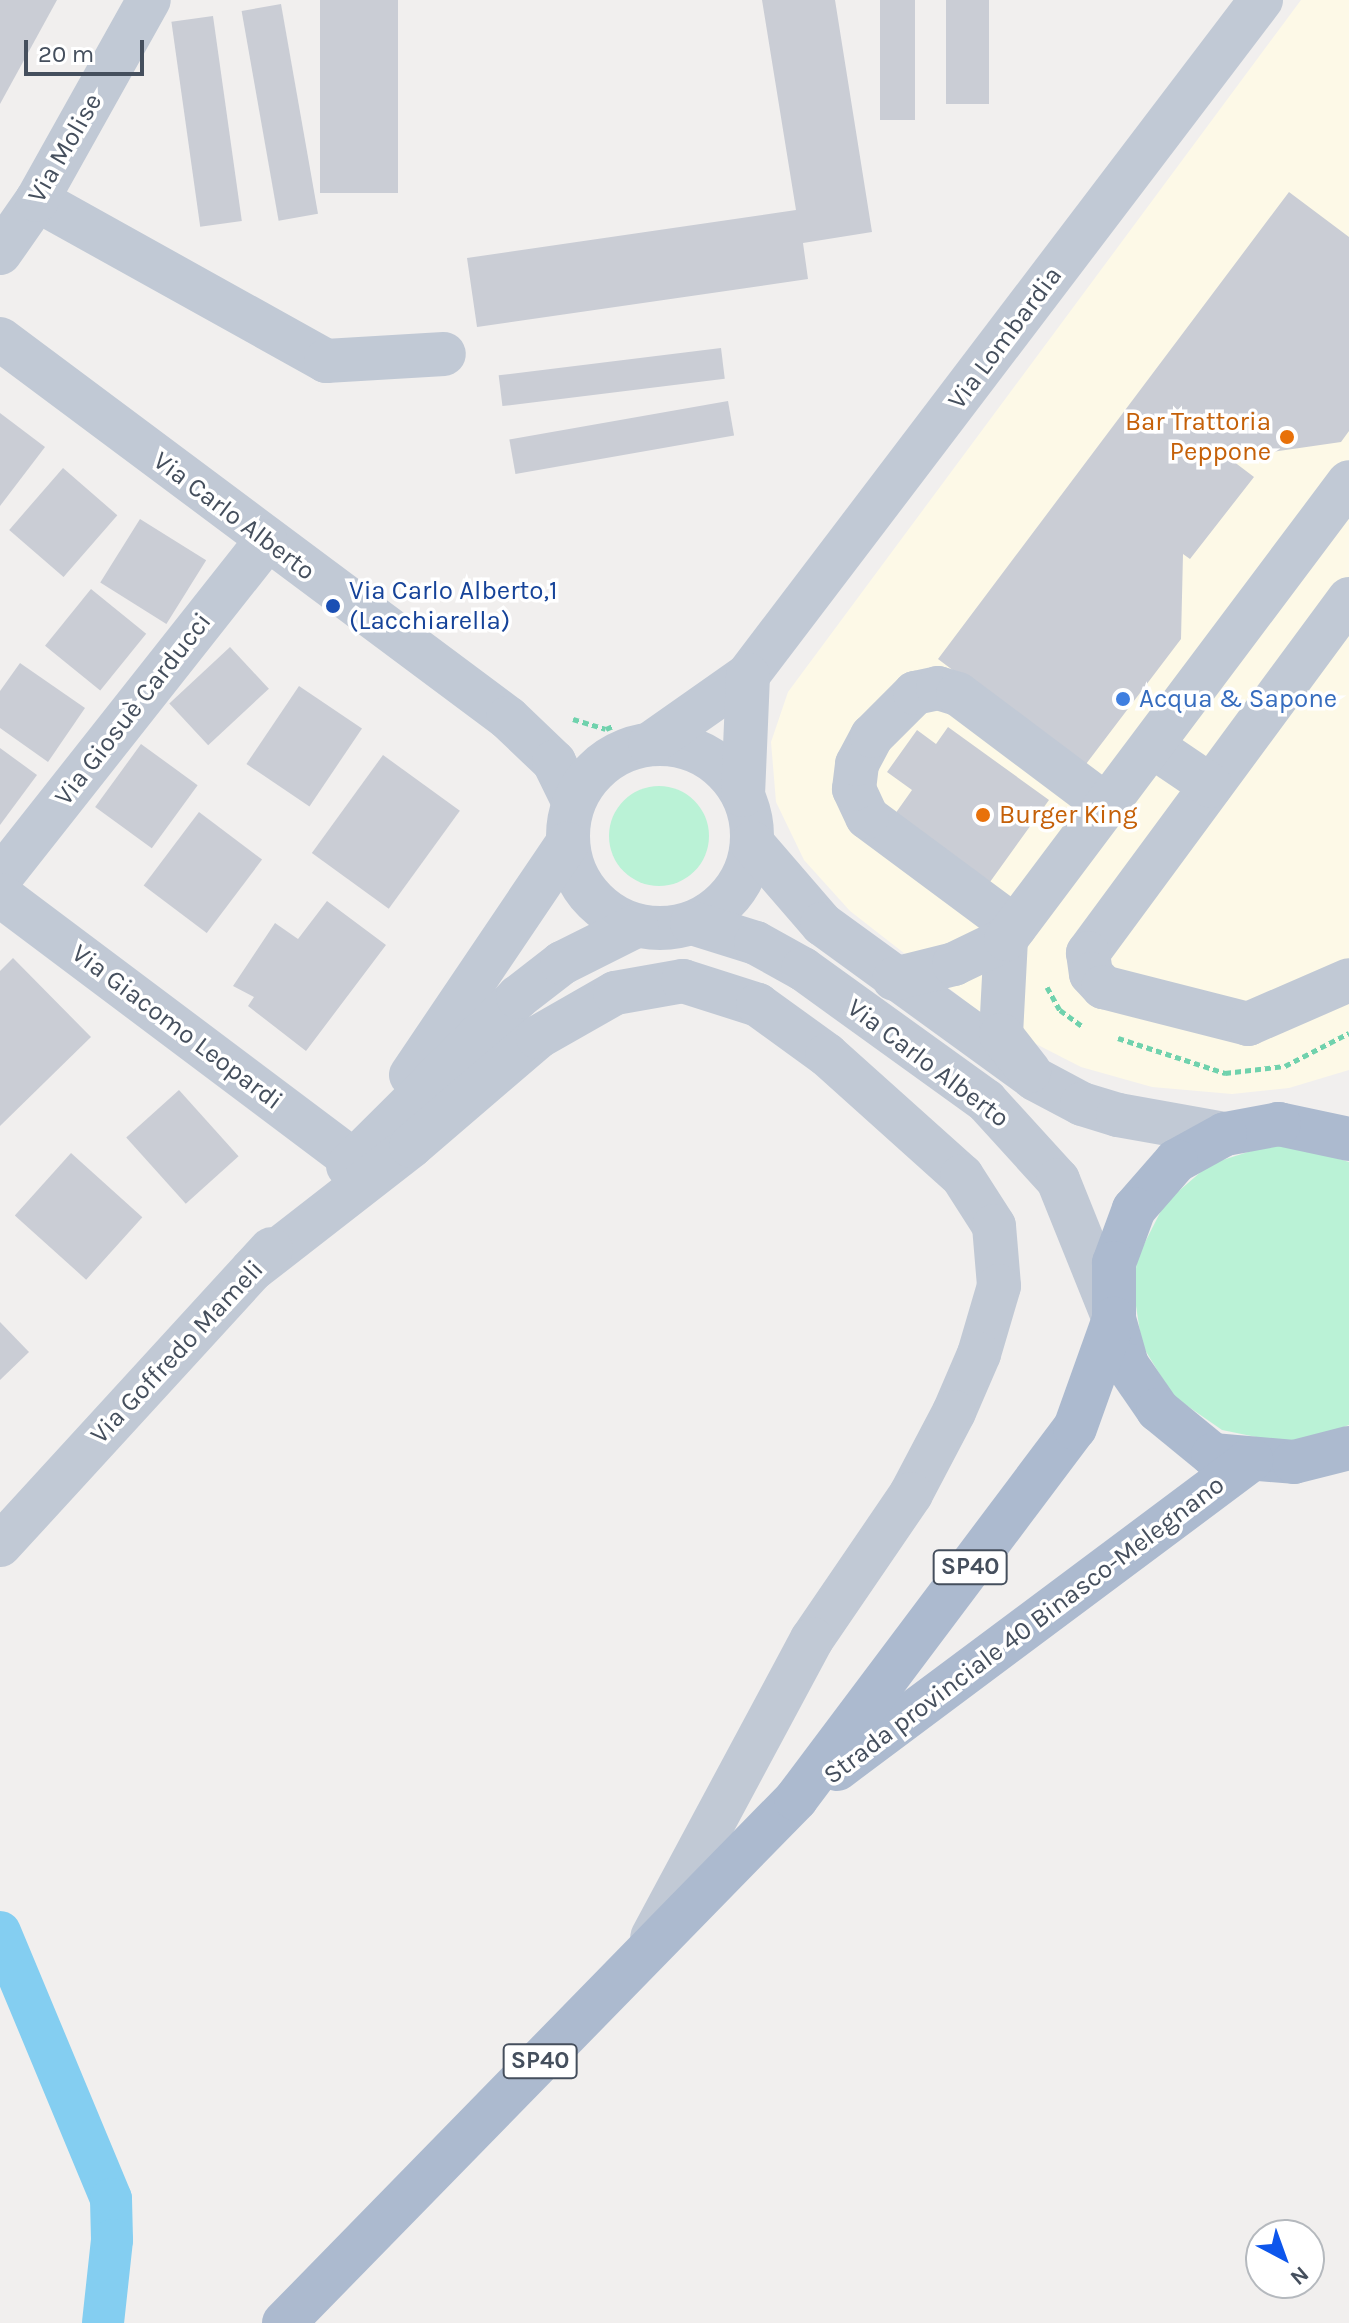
<!DOCTYPE html>
<meta charset="utf-8">
<style>
body{margin:0}
#map{position:relative;width:1349px;height:2323px;overflow:hidden;background:#f1efee;font-family:Karla,sans-serif}
div>[style]{position:absolute}
[style*='--x']{left:calc(var(--x)*1px);top:calc(var(--y)*1px);width:calc(var(--w)*1px);rotate:calc(var(--a)*1deg)}
.commercial>*{inset:0;background:#fdf9e7}
.green>*{inset:0;background:#baf2d6}
.round{border-radius:50%}
.canal>*{height:42px;margin:-21px;padding:0 21px;transform-origin:21px;border-radius:21px;background:#84cef1}
.building>*{inset:0;background:#cacdd5;transform-origin:0 0}
.path>*{height:5px;margin-top:-2.5px;transform-origin:0;background:repeating-linear-gradient(90deg,#70d2ad 0 6px,transparent 0 10px)}
.minor>*{height:44px;margin:-22px;padding:0 22px;transform-origin:22px;border-radius:22px;background:#c1c9d5}
.minor>.ring{margin:-22px;padding:0;box-sizing:content-box;background:none;border:44px solid #c1c9d5;border-radius:50%}
.major>*{height:44px;margin:-22px;padding:0 22px;transform-origin:22px;border-radius:22px;background:#acbacf}
.dots>*{width:22px;height:22px;translate:-50% -50%;box-sizing:border-box;border:4px solid #fff;border-radius:50%}
span{translate:-50% -50%;white-space:nowrap;text-align:center;line-height:1.15;-webkit-text-stroke:7px #fff;paint-order:stroke}
.shield-label span{padding:2px 6px;background:#fff;border:2px solid;border-radius:6px;-webkit-text-stroke-width:0}
.shield-label{font-size:24px;color:#454f5d;font-weight:700}
.street-label{font-size:26px;color:#454f5d}
.food-label{font-size:26px;color:#c56008}
.right{translate:-100% -50%;text-align:right}
.left{translate:0 -50%;text-align:left}
.transit-label{font-size:26px;color:#164399}
.shop-label{font-size:26px;color:#366cbe}
.north{position:absolute;left:1245px;top:2219px;width:80px;height:80px;box-sizing:border-box;background:#fff;border:2px solid #b5b9be;border-radius:50%;rotate:139deg;font-size:22px;font-weight:700;line-height:32px;text-align:center;color:#454f5d}
.north::after{content:'';display:block;margin:auto;width:28px;height:36px;background:#0d56ec;clip-path:polygon(50% 0,100% 100%,50% 72%,0 100%)}
.scale{position:absolute;left:24px;top:40px;width:120px;height:36px;box-sizing:border-box;border:4px solid #454f5d;border-top:0;padding-left:10px;font-size:24px;line-height:28px;white-space:nowrap;color:#454f5d;-webkit-text-stroke:6px #fff;paint-order:stroke}
</style>
<div id="map">
<div class="commercial">
<div style="clip-path:polygon(1301px 0,1349px 0,1349px 1070px,1289px 1088px,1232px 1094px,1152px 1087px,1081px 1067px,991px 1021px,850px 911px,804px 860px,776px 802px,771px 742px,788px 692px)"></div>
</div>
<div class="green">
<div class="round" style="left:609px;top:786px;width:100px;height:100px"></div>
<div style="clip-path:polygon(1267px 1146px,1297px 1146px,1349px 1162px,1349px 1425px,1310px 1439px,1280px 1442px,1222px 1430px,1173px 1396px,1142px 1345px,1133px 1286px,1138px 1256px,1165px 1203px,1210px 1164px)"></div>
</div>
<div class="canal">
<div style="--x:0;--y:1932;--w:289;--a:67.4"></div>
<div style="--x:111;--y:2199;--w:41;--a:88.6"></div>
<div style="--x:112;--y:2240;--w:83;--a:96.2"></div>
</div>
<div class="building">
<div style="clip-path:polygon(0 0,57px 0,0 104px)"></div>
<div style="left:320px;top:0;width:78px;height:193px"></div>
<div style="clip-path:polygon(762px 0,835px 0,872px 232px,803px 243px,808px 279px,477px 327px,467px 258px,796px 210px)"></div>
<div style="left:880px;top:0;width:35px;height:120px"></div>
<div style="left:946px;top:0;width:43px;height:104px"></div>
<div style="left:281px;top:4px;width:213px;height:40px;rotate:80deg"></div>
<div style="left:213px;top:16px;width:207px;height:42px;rotate:82deg"></div>
<div style="clip-path:polygon(1289px 192px,1349px 237px,1349px 431px,1341px 442px,1229px 458px,1254px 477px,1190px 559px,1183px 554px,1181px 639px,1083px 768px,938px 659px)"></div>
<div style="left:721px;top:348px;width:31px;height:224px;rotate:83deg"></div>
<div style="left:728px;top:401px;width:35px;height:222px;rotate:80deg"></div>
<div style="clip-path:polygon(0 413px,45px 447px,0 506px)"></div>
<div style="left:63px;top:468px;width:72px;height:82px;rotate:41deg"></div>
<div style="left:140px;top:519px;width:78px;height:75px;rotate:32deg"></div>
<div style="left:91px;top:589px;width:71px;height:73px;rotate:39deg"></div>
<div style="left:230px;top:647px;width:57px;height:83px;rotate:47deg"></div>
<div style="clip-path:polygon(20px 663px,85px 708px,48px 762px,0 728px,0 691px)"></div>
<div style="left:299px;top:686px;width:76px;height:94px;rotate:34deg"></div>
<div style="clip-path:polygon(948px 727px,1049px 800px,990px 882px,895px 814px,912px 790px,887px 772px,917px 730px,936px 744px)"></div>
<div style="left:141px;top:744px;width:70px;height:78px;rotate:36deg"></div>
<div style="clip-path:polygon(0 748px,37px 775px,0 825px)"></div>
<div style="left:383px;top:755px;width:95px;height:121px;rotate:36deg"></div>
<div style="left:199px;top:812px;width:79px;height:92px;rotate:37deg"></div>
<div style="clip-path:polygon(327px 901px,386px 945px,306px 1051px,248px 1006px,254px 997px,233px 986px,275px 923px,298px 939px)"></div>
<div style="clip-path:polygon(13px 958px,91px 1037px,0 1126px,0 971px)"></div>
<div style="left:179px;top:1090px;width:89px;height:71px;rotate:48deg"></div>
<div style="left:71px;top:1153px;width:96px;height:84px;rotate:42deg"></div>
<div style="clip-path:polygon(0 1322px,29px 1352px,0 1380px)"></div>
</div>
<div class="path">
<div style="--x:573;--y:719;--w:34;--a:17"></div>
<div style="--x:606;--y:729;--w:8;--a:-23"></div>
<div style="--x:1047;--y:987;--w:26;--a:61"></div>
<div style="--x:1060;--y:1010;--w:27;--a:36"></div>
<div style="--x:1118;--y:1038;--w:113;--a:18.1"></div>
<div style="--x:1225;--y:1073;--w:60;--a:-6.7"></div>
<div style="--x:1285;--y:1066;--w:72;--a:-27.3"></div>
</div>
<div class="minor">
<div style="--x:37;--y:200;--w:331;--a:29.1"></div>
<div style="--x:326;--y:361;--w:118;--a:-3.4"></div>
<div style="--x:0;--y:253;--w:65;--a:-55.1"></div>
<div style="--x:37;--y:200;--w:229;--a:-60.8"></div>
<div style="--x:0;--y:339;--w:634;--a:36.73"></div>
<div style="--x:508;--y:718;--w:64;--a:43.7"></div>
<div style="--x:554;--y:762;--w:43;--a:64"></div>
<div style="--x:1349;--y:599;--w:440;--a:126.4"></div>
<div style="--x:1088;--y:953;--w:21;--a:82"></div>
<div style="--x:1091;--y:974;--w:18;--a:47"></div>
<div style="--x:1103;--y:987;--w:150;--a:14.3"></div>
<div style="--x:1248;--y:1024;--w:110;--a:-23.5"></div>
<div class="ring" style="left:568px;top:744px;width:140px;height:140px"></div>
<div style="--x:650;--y:744;--w:120;--a:-35.1"></div>
<div style="--x:748;--y:675;--w:848;--a:-52.77"></div>
<div style="--x:1152;--y:746;--w:71;--a:34.1"></div>
<div style="--x:743;--y:795;--w:120;--a:-87.6"></div>
<div style="--x:752;--y:843;--w:107;--a:49.2"></div>
<div style="--x:822;--y:924;--w:263;--a:36"></div>
<div style="--x:1035;--y:1079;--w:53;--a:28"></div>
<div style="--x:1082;--y:1104;--w:38;--a:17"></div>
<div style="--x:1118;--y:1115;--w:109;--a:10.1"></div>
<div style="--x:0;--y:878;--w:429;--a:-51.7"></div>
<div style="--x:0;--y:895;--w:441;--a:36.9"></div>
<div style="--x:692;--y:923;--w:67;--a:17.4"></div>
<div style="--x:756;--y:943;--w:54;--a:29"></div>
<div style="--x:803;--y:969;--w:226;--a:35.8"></div>
<div style="--x:986;--y:1101;--w:107;--a:47.7"></div>
<div style="--x:1058;--y:1180;--w:148;--a:68.1"></div>
<div style="--x:1015;--y:927;--w:184;--a:-143.4"></div>
<div style="--x:867;--y:817;--w:31;--a:-115"></div>
<div style="--x:854;--y:789;--w:25;--a:-83"></div>
<div style="--x:857;--y:764;--w:32;--a:-62"></div>
<div style="--x:872;--y:736;--w:61;--a:-45"></div>
<div style="--x:915;--y:693;--w:24;--a:-12"></div>
<div style="--x:938;--y:688;--w:21;--a:17"></div>
<div style="--x:958;--y:694;--w:186;--a:36.9"></div>
<div style="--x:1006;--y:939;--w:96;--a:93"></div>
<div style="--x:1001;--y:1035;--w:46;--a:52.1"></div>
<div style="--x:894;--y:979;--w:62;--a:-14"></div>
<div style="--x:954;--y:964;--w:58;--a:-25.7"></div>
<div style="--x:1006;--y:939;--w:571;--a:-53.11"></div>
<div style="--x:411;--y:1075;--w:279;--a:-56"></div>
<div style="--x:348;--y:1166;--w:240;--a:-44.8"></div>
<div style="--x:518;--y:997;--w:56;--a:-37.7"></div>
<div style="--x:562;--y:963;--w:83;--a:-26.6"></div>
<div style="--x:252;--y:1270;--w:202;--a:-37.9"></div>
<div style="--x:411;--y:1146;--w:167;--a:-40.6"></div>
<div style="--x:538;--y:1037;--w:89;--a:-29.7"></div>
<div style="--x:615;--y:993;--w:69;--a:-10"></div>
<div style="--x:683;--y:981;--w:79;--a:17.7"></div>
<div style="--x:758;--y:1005;--w:85;--a:35.9"></div>
<div style="--x:827;--y:1055;--w:181;--a:41.9"></div>
<div style="--x:962;--y:1176;--w:59;--a:57.4"></div>
<div style="--x:994;--y:1226;--w:60;--a:85.2"></div>
<div style="--x:999;--y:1286;--w:71;--a:106.4"></div>
<div style="--x:979;--y:1354;--w:63;--a:113.3"></div>
<div style="--x:954;--y:1412;--w:93;--a:117.7"></div>
<div style="--x:911;--y:1494;--w:176;--a:124.3"></div>
<div style="--x:812;--y:1639;--w:338;--a:118.2"></div>
<div style="--x:0;--y:1545;--w:401;--a:-47.5"></div>
</div>
<div class="major">
<div style="--x:1349;--y:1139;--w:72;--a:-167.9"></div>
<div style="--x:1279;--y:1124;--w:55;--a:169.5"></div>
<div style="--x:1225;--y:1134;--w:56;--a:151.1"></div>
<div style="--x:1176;--y:1161;--w:64;--a:131.2"></div>
<div style="--x:1134;--y:1209;--w:58;--a:110.3"></div>
<div style="--x:1114;--y:1263;--w:56;--a:90"></div>
<div style="--x:1114;--y:1319;--w:48;--a:74.2"></div>
<div style="--x:1127;--y:1365;--w:55;--a:55.4"></div>
<div style="--x:1158;--y:1410;--w:71;--a:39.3"></div>
<div style="--x:1213;--y:1455;--w:81;--a:4.9"></div>
<div style="--x:1294;--y:1462;--w:57;--a:-14.3"></div>
<div style="--x:837;--y:1769;--w:517;--a:-36.74"></div>
<div style="--x:284;--y:2323;--w:733;--a:-45.66"></div>
<div style="--x:796;--y:1799;--w:464;--a:-53.1"></div>
<div style="--x:1075;--y:1428;--w:116;--a:-70.3"></div>
</div>
<div class="dots">
<div style="left:1287px;top:437px;background:#e8710a"></div>
<div style="left:333px;top:606px;background:#1a4fb4"></div>
<div style="left:1123px;top:699px;background:#3f7fe0"></div>
<div style="left:983px;top:815px;background:#e8710a"></div>
</div>
<div class="shield-label">
<span style="left:970px;top:1567px">SP40</span>
<span style="left:540px;top:2061px">SP40</span>
</div>
<div class="street-label">
<span style="left:65px;top:148px;rotate:-60deg">Via Molise</span>
<span style="left:1005px;top:338px;rotate:-53deg">Via Lombardia</span>
<span style="left:234px;top:516px;rotate:37deg">Via Carlo Alberto</span>
<span style="left:133px;top:709px;rotate:-52deg">Via Giosuè Carducci</span>
<span style="left:177px;top:1027px;rotate:37deg">Via Giacomo Leopardi</span>
<span style="left:928px;top:1063px;rotate:37deg">Via Carlo Alberto</span>
<span style="left:177px;top:1352px;rotate:-47deg">Via Goffredo Mameli</span>
<span style="left:1024px;top:1630px;rotate:-37deg">Strada provinciale 40 Binasco-Melegnano</span>
</div>
<div class="food-label">
<span class="right" style="left:1271px;top:437px">Bar Trattoria<br>Peppone</span>
<span class="left" style="left:999px;top:815px">Burger King</span>
</div>
<div class="transit-label">
<span class="left" style="left:349px;top:606px">Via Carlo Alberto,1<br>(Lacchiarella)</span>
</div>
<div class="shop-label">
<span class="left" style="left:1139px;top:699px">Acqua &amp; Sapone</span>
</div>
<div class="north">N</div>
<div class="scale">20 m</div>
</div>
